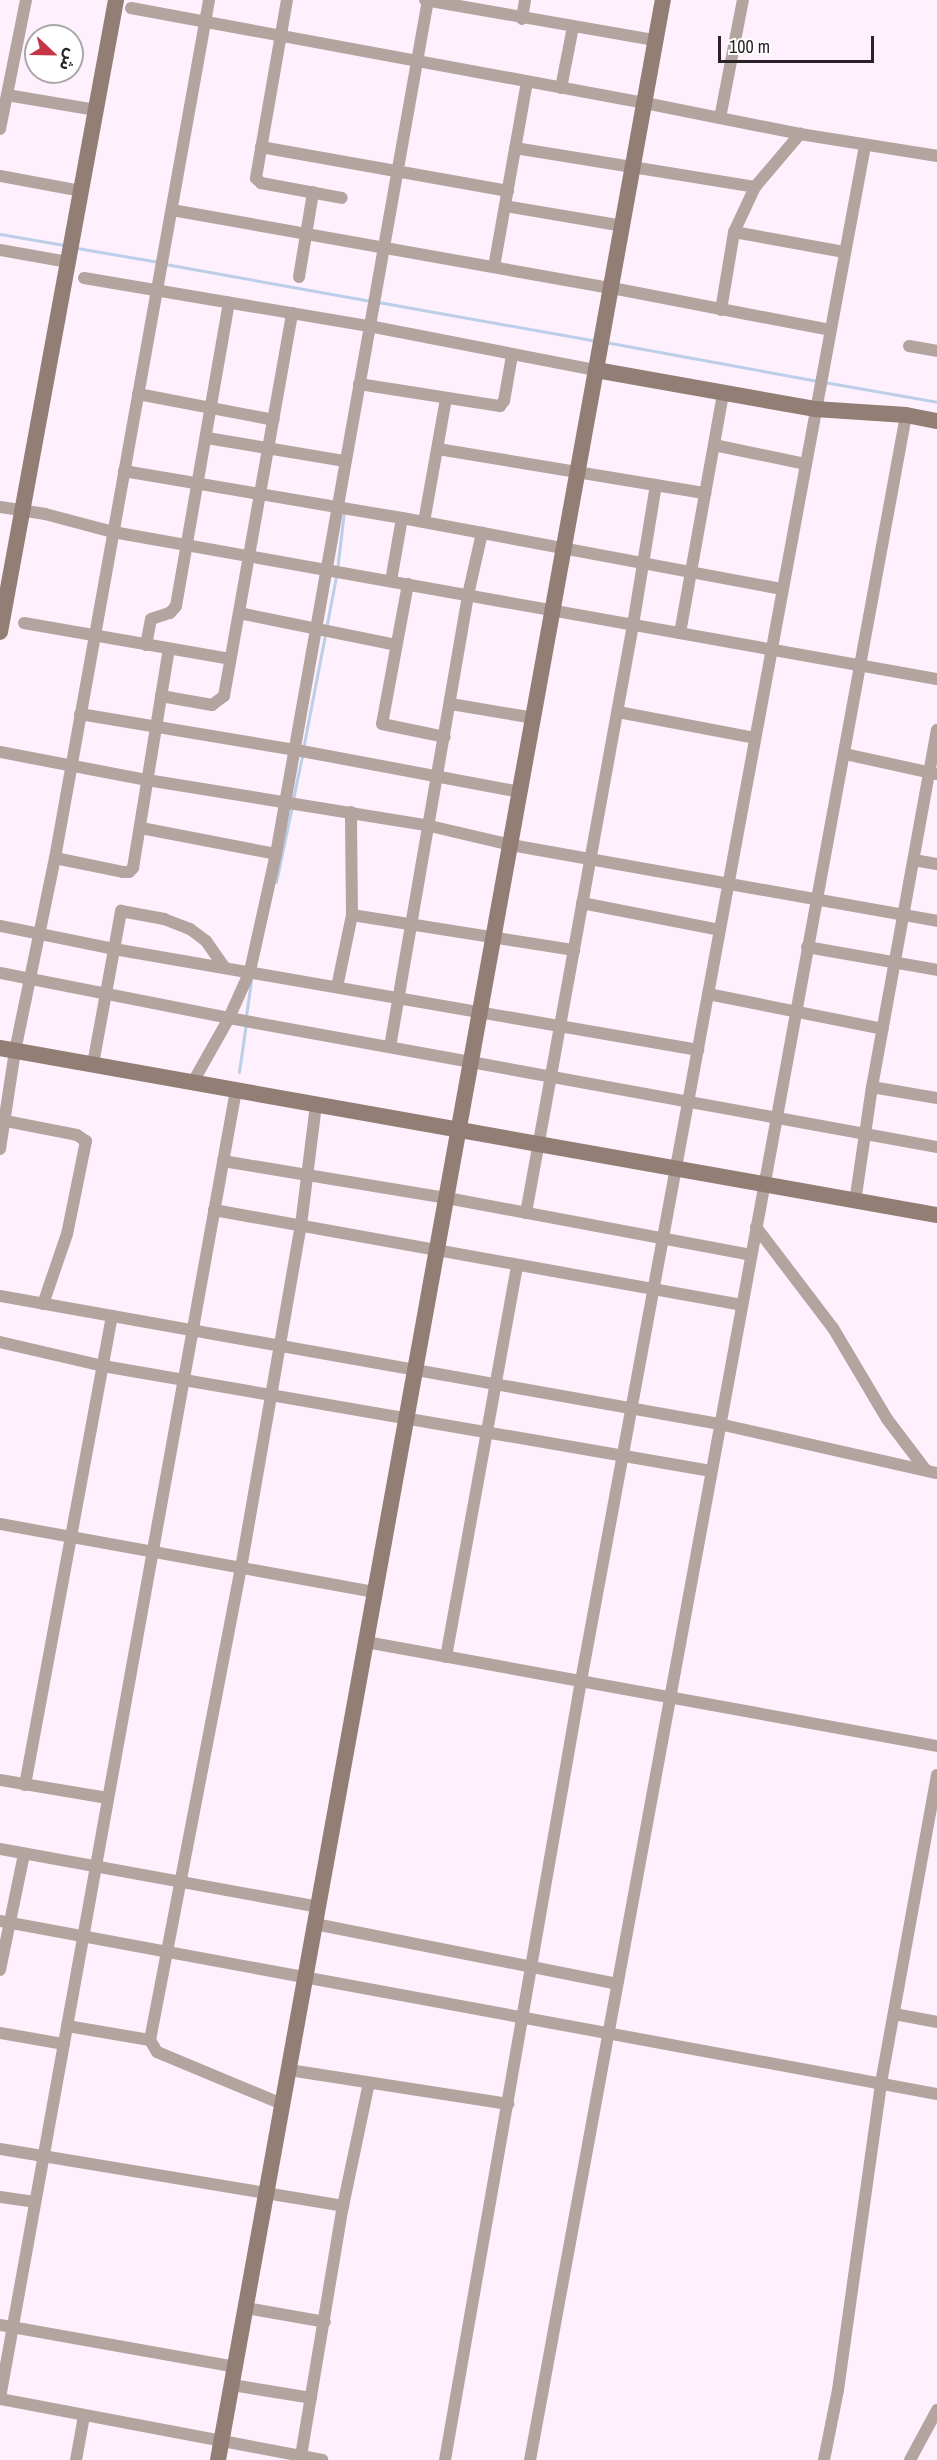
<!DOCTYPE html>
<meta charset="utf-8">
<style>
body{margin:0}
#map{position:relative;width:937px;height:2460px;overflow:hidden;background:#fef0fc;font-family:"Archivo Narrow","Noto Sans Arabic",sans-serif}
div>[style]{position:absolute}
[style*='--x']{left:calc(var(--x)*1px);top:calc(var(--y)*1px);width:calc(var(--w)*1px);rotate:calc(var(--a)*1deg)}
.stream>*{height:3px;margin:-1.5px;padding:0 1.5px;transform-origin:1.5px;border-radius:1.5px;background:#bccfe9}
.street>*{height:12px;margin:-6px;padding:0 6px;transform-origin:6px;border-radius:6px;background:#b3a49f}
.secondary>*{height:16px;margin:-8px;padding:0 8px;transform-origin:8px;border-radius:8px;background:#937e75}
span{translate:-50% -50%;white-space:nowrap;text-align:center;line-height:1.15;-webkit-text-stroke:5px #fff;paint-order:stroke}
.north{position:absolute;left:24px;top:24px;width:60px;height:60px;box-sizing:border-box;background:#fff;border:2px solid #a9a7a9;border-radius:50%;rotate:112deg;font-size:16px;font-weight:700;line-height:24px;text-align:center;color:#292328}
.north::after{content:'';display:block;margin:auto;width:21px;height:27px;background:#c53546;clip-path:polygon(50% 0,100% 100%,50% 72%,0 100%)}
.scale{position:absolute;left:718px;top:36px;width:156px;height:27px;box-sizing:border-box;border:3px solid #292328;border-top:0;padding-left:8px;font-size:18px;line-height:21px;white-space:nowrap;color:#292328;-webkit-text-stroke:4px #fff;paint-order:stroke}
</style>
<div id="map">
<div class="stream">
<div style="--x:0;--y:234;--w:65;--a:9.8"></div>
<div style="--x:77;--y:248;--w:83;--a:9.7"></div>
<div style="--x:165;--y:264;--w:209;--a:10.2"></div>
<div style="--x:378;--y:302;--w:221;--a:10.1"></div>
<div style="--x:605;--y:342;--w:216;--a:10.4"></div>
<div style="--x:824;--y:382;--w:115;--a:10"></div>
<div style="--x:337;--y:570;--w:59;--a:-83.2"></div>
<div style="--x:326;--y:629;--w:54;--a:-79.3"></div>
<div style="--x:303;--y:749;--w:116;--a:-79.1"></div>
<div style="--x:293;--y:799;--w:44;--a:-78.2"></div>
<div style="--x:276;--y:882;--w:78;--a:-78.1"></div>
<div style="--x:246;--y:1016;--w:35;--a:-82"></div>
<div style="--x:239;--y:1072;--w:49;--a:-81.9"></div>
</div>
<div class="street">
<div style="--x:287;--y:0;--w:181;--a:99.9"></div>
<div style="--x:256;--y:178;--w:7;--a:45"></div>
<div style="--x:261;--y:183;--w:82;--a:10.5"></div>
<div style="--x:425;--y:0;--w:233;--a:9.9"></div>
<div style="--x:131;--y:8;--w:523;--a:10.47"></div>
<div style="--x:645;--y:103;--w:158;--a:11.3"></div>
<div style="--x:800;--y:134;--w:139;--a:9.1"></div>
<div style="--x:522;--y:19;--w:19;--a:-81"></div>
<div style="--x:561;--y:88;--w:62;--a:-78.9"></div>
<div style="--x:7;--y:95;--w:90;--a:9.6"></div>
<div style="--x:720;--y:118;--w:120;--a:-79"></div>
<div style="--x:0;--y:129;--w:132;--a:-78.6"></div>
<div style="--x:261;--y:147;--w:251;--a:10.1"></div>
<div style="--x:515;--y:148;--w:243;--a:9.2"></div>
<div style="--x:0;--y:176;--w:82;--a:10.5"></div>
<div style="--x:505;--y:206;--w:120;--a:9.6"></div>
<div style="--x:172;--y:210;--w:447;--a:10.1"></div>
<div style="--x:612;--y:288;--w:222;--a:10.9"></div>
<div style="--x:734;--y:232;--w:112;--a:10.3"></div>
<div style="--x:0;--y:250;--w:69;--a:10"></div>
<div style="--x:494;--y:267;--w:188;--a:-79.9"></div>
<div style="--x:299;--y:277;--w:86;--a:-80.6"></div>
<div style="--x:84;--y:278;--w:289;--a:9.6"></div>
<div style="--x:369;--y:326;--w:231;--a:11"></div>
<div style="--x:721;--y:310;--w:79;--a:-80.5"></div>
<div style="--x:734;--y:232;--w:50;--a:-65"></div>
<div style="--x:755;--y:187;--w:70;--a:-49.7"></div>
<div style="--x:909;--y:346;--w:28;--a:10"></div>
<div style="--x:359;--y:384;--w:143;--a:8.9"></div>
<div style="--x:500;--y:406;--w:6;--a:-51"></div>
<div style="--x:504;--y:401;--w:47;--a:-80.1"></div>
<div style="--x:138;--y:394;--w:138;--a:10.8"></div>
<div style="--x:207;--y:438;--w:140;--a:9.5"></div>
<div style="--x:714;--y:445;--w:94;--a:11.7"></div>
<div style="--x:438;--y:449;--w:271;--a:9.4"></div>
<div style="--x:124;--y:471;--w:282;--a:9.6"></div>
<div style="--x:402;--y:518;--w:387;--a:10.6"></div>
<div style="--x:0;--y:507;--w:46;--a:8.8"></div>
<div style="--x:45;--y:514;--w:70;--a:14.8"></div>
<div style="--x:113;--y:532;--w:837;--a:10.12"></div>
<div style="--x:424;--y:522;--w:125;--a:-79.9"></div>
<div style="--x:391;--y:581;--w:64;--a:-80.1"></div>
<div style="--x:408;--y:584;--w:142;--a:100.5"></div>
<div style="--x:382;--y:724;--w:64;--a:11.7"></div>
<div style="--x:239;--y:613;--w:160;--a:11.5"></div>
<div style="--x:24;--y:623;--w:209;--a:9.9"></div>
<div style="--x:680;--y:633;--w:244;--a:-79.8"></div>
<div style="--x:146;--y:645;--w:26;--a:-79"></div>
<div style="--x:151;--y:619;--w:20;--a:-18"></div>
<div style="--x:170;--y:613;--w:9;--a:-49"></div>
<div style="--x:176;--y:606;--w:308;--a:-80.1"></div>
<div style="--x:161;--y:696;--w:52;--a:10"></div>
<div style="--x:212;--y:705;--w:15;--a:-37"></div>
<div style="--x:224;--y:696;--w:389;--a:-79.9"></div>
<div style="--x:451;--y:704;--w:84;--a:9.6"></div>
<div style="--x:618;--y:712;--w:139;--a:10.7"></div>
<div style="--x:80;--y:714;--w:219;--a:9.5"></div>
<div style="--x:296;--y:750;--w:228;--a:10.6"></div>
<div style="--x:0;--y:752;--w:150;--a:10.8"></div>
<div style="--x:147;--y:780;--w:287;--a:9.2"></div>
<div style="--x:430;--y:826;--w:83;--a:13.2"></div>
<div style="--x:511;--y:845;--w:433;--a:10.1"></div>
<div style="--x:845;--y:754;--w:94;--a:12.3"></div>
<div style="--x:141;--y:828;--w:137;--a:10.9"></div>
<div style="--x:55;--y:858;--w:69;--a:11.6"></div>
<div style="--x:123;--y:872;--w:6;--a:0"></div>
<div style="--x:129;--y:872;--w:6;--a:-45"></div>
<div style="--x:133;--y:868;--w:222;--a:-80.7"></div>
<div style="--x:914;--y:860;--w:23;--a:10"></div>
<div style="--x:582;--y:903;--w:140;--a:11.1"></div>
<div style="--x:352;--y:915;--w:225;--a:9"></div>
<div style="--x:0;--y:926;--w:116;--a:11.4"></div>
<div style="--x:114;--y:949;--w:593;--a:9.81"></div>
<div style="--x:807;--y:947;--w:132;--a:10"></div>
<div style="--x:0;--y:973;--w:233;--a:11.1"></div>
<div style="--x:229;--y:1018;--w:720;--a:10.33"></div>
<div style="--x:337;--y:987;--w:74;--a:-78.2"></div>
<div style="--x:352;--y:915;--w:103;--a:-90.6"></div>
<div style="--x:708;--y:994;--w:178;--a:11.3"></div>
<div style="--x:390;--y:1047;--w:459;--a:-80.2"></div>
<div style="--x:468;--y:595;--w:64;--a:-77.3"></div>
<div style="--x:93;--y:1064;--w:156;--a:-79.6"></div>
<div style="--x:121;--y:911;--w:44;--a:10.5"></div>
<div style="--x:164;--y:919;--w:28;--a:21"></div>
<div style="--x:190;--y:929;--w:20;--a:37"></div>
<div style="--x:206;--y:941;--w:33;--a:55"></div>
<div style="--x:193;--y:1082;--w:73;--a:-60.6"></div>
<div style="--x:229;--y:1018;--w:51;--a:-65.9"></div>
<div style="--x:250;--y:971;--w:120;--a:-77.5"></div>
<div style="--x:276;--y:854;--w:867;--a:-79.91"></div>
<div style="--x:872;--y:1087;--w:66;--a:9.6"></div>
<div style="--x:0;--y:1120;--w:78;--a:11"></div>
<div style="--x:77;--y:1135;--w:11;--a:34"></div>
<div style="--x:86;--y:1141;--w:95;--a:101.5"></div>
<div style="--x:67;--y:1234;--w:74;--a:108.9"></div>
<div style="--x:0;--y:1149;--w:99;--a:-81.3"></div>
<div style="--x:15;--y:1051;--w:197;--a:-78.3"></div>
<div style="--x:55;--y:858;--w:872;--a:-79.82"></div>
<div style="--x:223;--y:1161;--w:227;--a:9.4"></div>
<div style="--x:447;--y:1198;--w:309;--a:10.6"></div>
<div style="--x:855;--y:1202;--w:116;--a:-81.6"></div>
<div style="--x:872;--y:1087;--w:363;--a:-79.7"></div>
<div style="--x:214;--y:1210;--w:536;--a:10.2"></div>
<div style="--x:526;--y:1213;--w:598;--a:-79.69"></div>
<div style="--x:633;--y:625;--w:142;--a:-80.7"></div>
<div style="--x:756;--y:1227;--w:127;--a:52.7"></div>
<div style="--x:833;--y:1328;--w:106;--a:59.3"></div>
<div style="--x:887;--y:1419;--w:63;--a:52.8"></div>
<div style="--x:0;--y:1296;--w:730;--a:10.09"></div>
<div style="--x:719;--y:1424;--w:223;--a:12.7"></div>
<div style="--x:0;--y:1342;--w:106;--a:13.1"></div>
<div style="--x:103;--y:1366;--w:617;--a:9.8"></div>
<div style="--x:0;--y:1524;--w:381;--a:10.3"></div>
<div style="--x:366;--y:1642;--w:580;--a:10.32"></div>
<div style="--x:446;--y:1657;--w:398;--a:-79.7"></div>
<div style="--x:0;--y:1780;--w:109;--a:9.5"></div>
<div style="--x:25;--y:1785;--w:477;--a:-79.5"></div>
<div style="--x:0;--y:1849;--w:323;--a:10.3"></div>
<div style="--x:0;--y:1921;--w:953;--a:10.46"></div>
<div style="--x:315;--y:1924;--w:308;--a:11.2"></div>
<div style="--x:0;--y:1970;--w:118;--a:-78.3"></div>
<div style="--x:894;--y:2014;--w:44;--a:10.5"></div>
<div style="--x:67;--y:2026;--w:84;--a:9.6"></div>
<div style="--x:0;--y:2033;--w:65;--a:9.8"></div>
<div style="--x:289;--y:2070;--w:222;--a:8.8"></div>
<div style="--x:282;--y:2104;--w:135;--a:-157.4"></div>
<div style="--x:157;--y:2052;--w:14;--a:-120"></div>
<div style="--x:150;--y:2040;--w:481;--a:-79.1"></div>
<div style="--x:241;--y:1568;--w:348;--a:-80.1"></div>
<div style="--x:301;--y:1225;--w:122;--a:-82.9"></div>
<div style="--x:0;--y:2149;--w:348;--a:9.4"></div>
<div style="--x:0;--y:2197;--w:35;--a:8"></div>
<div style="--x:246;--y:2308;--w:80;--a:10"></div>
<div style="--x:0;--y:2325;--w:239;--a:10.1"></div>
<div style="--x:232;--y:2385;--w:80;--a:9.3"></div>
<div style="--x:0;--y:2398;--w:1329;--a:-79.77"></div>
<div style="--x:0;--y:2399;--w:328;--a:10.7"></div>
<div style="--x:301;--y:2456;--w:254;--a:-80.5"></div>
<div style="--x:343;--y:2206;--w:126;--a:-78.1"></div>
<div style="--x:76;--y:2460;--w:45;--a:-79.7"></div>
<div style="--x:445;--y:2460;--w:791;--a:-80.1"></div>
<div style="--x:581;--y:1681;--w:1562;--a:-79.52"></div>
<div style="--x:530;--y:2460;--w:2079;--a:-79.58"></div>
<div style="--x:824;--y:2460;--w:71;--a:-78.7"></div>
<div style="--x:838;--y:2390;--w:310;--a:-82"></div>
<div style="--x:881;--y:2083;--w:313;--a:-79.7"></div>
<div style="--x:910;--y:2460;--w:57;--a:-61.6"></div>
</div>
<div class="secondary">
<div style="--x:596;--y:370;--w:222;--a:10.1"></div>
<div style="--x:815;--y:409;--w:91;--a:3.8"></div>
<div style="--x:906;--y:415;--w:32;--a:11"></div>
<div style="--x:0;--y:632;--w:643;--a:-79.6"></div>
<div style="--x:0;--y:1048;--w:952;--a:10.11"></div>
<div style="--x:218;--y:2460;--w:2500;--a:-79.75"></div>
</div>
<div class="north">ش</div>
<div class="scale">100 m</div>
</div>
